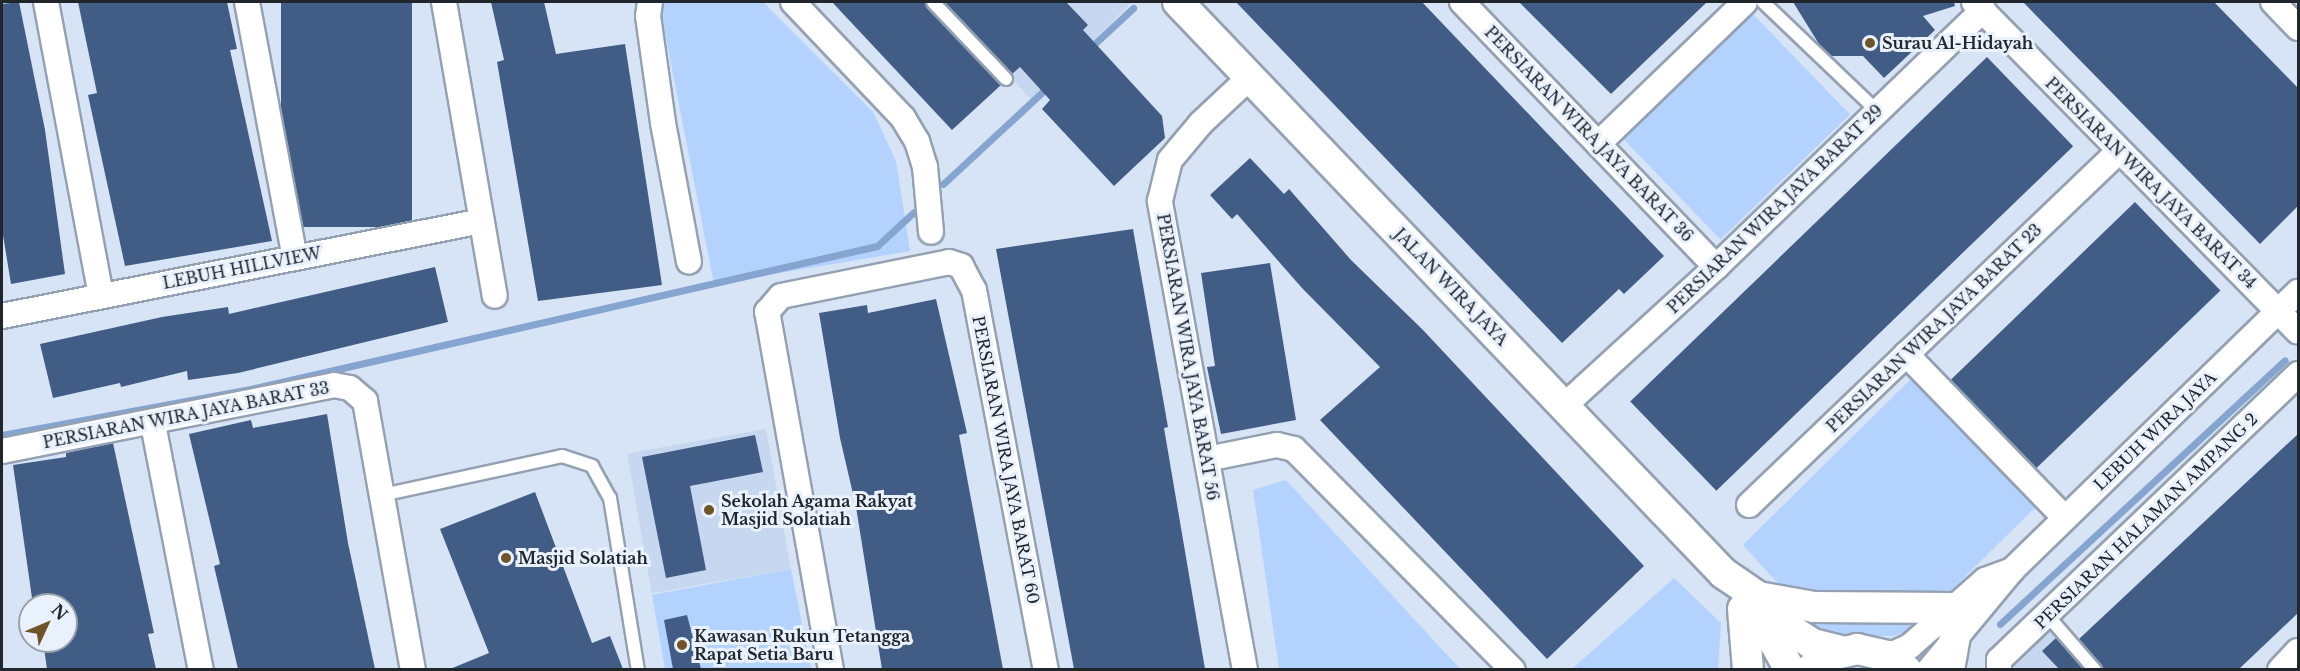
<!DOCTYPE html>
<style>
body{margin:0}
#map{position:relative;width:2300px;height:671px;overflow:hidden;background:#d6e4f6;font-family:"Libre Baskerville",serif}
div>[style]{position:absolute}
[style*='--x']{left:calc(var(--x)*1px);top:calc(var(--y)*1px);width:calc(var(--w)*1px);rotate:calc(var(--a)*1deg)}
.built>*{inset:0;background:#c6d7ef;transform-origin:0 0}
.green>*{inset:0;background:#b3d2fe;transform-origin:0 0}
.stream>*{height:7px;margin:-3.5px;padding:0 3.5px;transform-origin:3.5px;border-radius:3.5px;background:#85a5d0}
.building>*{inset:0;background:#415d85;transform-origin:0 0}
.roads{filter:drop-shadow(2px 0 #94a1b2) drop-shadow(-2px 0 #94a1b2) drop-shadow(0 2px #94a1b2) drop-shadow(0 -2px #94a1b2)}
.service>*{height:12px;margin:-6px;padding:0 6px;transform-origin:6px;border-radius:6px;background:#fff}
.minor>*{height:24px;margin:-12px;padding:0 12px;transform-origin:12px;border-radius:12px;background:#fff}
.tertiary>*{height:30px;margin:-15px;padding:0 15px;transform-origin:15px;border-radius:15px;background:#fff}
.dots>*{width:16px;height:16px;translate:-50% -50%;box-sizing:border-box;border:3px solid #e8f1fc;border-radius:50%}
span{translate:-50% -50%;white-space:nowrap;text-align:center;line-height:1.15;-webkit-text-stroke:6px #e8f1fc;paint-order:stroke}
.poi-label{font-size:16px;color:#21262d;font-weight:700}
.left{translate:0 -50%;text-align:left}
.street-label{font-size:16px;color:#21262d}
.frame{position:absolute;inset:0;border:3px solid #21262d;pointer-events:none}
.north{position:absolute;left:18px;top:593px;width:60px;height:60px;box-sizing:border-box;background:#e8f1fc;border:2px solid #98a0a9;border-radius:50%;rotate:46deg;font-size:16px;font-weight:700;line-height:24px;text-align:center;color:#21262d}
.north::after{content:'';display:block;margin:auto;width:21px;height:27px;background:#705326;clip-path:polygon(50% 0,100% 100%,50% 72%,0 100%)}
</style>
<div id="map">
<div class="built">
<div style="clip-path:polygon(938px 2px,1132px 2px,1033px 101px)"></div>
<div style="left:766px;top:429px;width:142px;height:141px;rotate:80deg"></div>
<div style="clip-path:polygon(2048px 616px,2101px 669px,1999px 669px)"></div>
</div>
<div class="green">
<div style="clip-path:polygon(659px 2px,763px 2px,873px 112px,896px 161px,910px 251px,714px 284px)"></div>
<div style="left:1752px;top:13px;width:141px;height:180px;rotate:46deg"></div>
<div style="clip-path:polygon(1917px 373px,2042px 501px,1941px 600px,1782px 588px,1743px 545px)"></div>
<div style="clip-path:polygon(1286px 480px,1460px 669px,1279px 669px,1253px 490px)"></div>
<div style="clip-path:polygon(791px 569px,811px 669px,665px 669px,652px 595px)"></div>
<div style="clip-path:polygon(1674px 578px,1721px 623px,1718px 669px,1572px 669px)"></div>
<div style="clip-path:polygon(1783px 610px,1929px 619px,1909px 632px,1892px 636px,1829px 637px)"></div>
</div>
<div class="stream">
<div style="--x:1090;--y:48;--w:59;--a:-42.9"></div>
<div style="--x:943;--y:184;--w:144;--a:-42.8"></div>
<div style="--x:2;--y:435;--w:257;--a:-10.5"></div>
<div style="--x:255;--y:388;--w:638;--a:-12.86"></div>
<div style="--x:877;--y:246;--w:50;--a:-42.6"></div>
<div style="--x:2000;--y:624;--w:388;--a:-42.8"></div>
</div>
<div class="building">
<div style="clip-path:polygon(19px 2px,45px 130px,65px 274px,11px 284px,2px 229px,2px 4px)"></div>
<div style="clip-path:polygon(78px 2px,227px 2px,237px 49px,230px 50px,272px 241px,125px 266px,88px 95px,97px 93px)"></div>
<div style="left:281px;top:2px;width:131px;height:225px"></div>
<div style="clip-path:polygon(491px 2px,544px 2px,556px 54px,625px 44px,662px 285px,538px 301px,497px 62px,504px 60px)"></div>
<div style="clip-path:polygon(832px 2px,925px 2px,1001px 85px,952px 130px)"></div>
<div style="clip-path:polygon(944px 2px,1066px 2px,1088px 25px,1083px 30px,1162px 116px,1165px 138px,1114px 186px,1042px 109px,1050px 100px,1020px 67px,1012px 74px)"></div>
<div style="clip-path:polygon(1236px 2px,1422px 2px,1664px 256px,1624px 294px,1619px 289px,1562px 343px)"></div>
<div style="clip-path:polygon(1519px 2px,1707px 2px,1611px 94px)"></div>
<div style="clip-path:polygon(1793px 2px,1954px 2px,1955px 6px,1923px 16px,1935px 30px,1884px 78px,1863px 56px,1831px 56px,1819px 44px)"></div>
<div style="clip-path:polygon(2023px 2px,2214px 2px,2298px 88px,2298px 206px,2260px 244px)"></div>
<div style="left:1987px;top:57px;width:124px;height:496px;rotate:46deg"></div>
<div style="clip-path:polygon(1250px 158px,1284px 194px,1289px 189px,1351px 260px,1423px 330px,1644px 566px,1547px 659px,1320px 420px,1380px 367px,1302px 288px,1237px 214px,1232px 219px,1210px 195px)"></div>
<div style="left:2135px;top:202px;width:123px;height:256px;rotate:46deg"></div>
<div style="clip-path:polygon(1133px 229px,1168px 427px,1164px 428px,1205px 669px,1074px 669px,996px 249px)"></div>
<div style="clip-path:polygon(1270px 263px,1296px 420px,1221px 434px,1207px 367px,1215px 366px,1201px 273px)"></div>
<div style="clip-path:polygon(435px 267px,448px 322px,238px 373px,188px 380px,187px 371px,121px 387px,120px 383px,53px 398px,40px 344px,162px 317px,228px 307px,229px 314px)"></div>
<div style="clip-path:polygon(936px 299px,967px 433px,959px 435px,1003px 669px,882px 669px,856px 507px,840px 438px,819px 313px,867px 305px,868px 313px)"></div>
<div style="clip-path:polygon(327px 414px,348px 543px,375px 669px,238px 669px,214px 566px,220px 564px,189px 434px,251px 420px,253px 428px)"></div>
<div style="clip-path:polygon(2298px 434px,2298px 613px,2239px 669px,2103px 669px,2079px 639px)"></div>
<div style="clip-path:polygon(755px 435px,763px 472px,690px 486px,706px 570px,666px 578px,642px 457px)"></div>
<div style="clip-path:polygon(113px 443px,154px 633px,148px 634px,156px 669px,47px 669px,43px 641px,66px 641px,66px 605px,33px 605px,13px 465px,66px 457px,66px 453px)"></div>
<div style="clip-path:polygon(535px 492px,592px 643px,610px 636px,623px 669px,450px 669px,489px 653px,440px 529px)"></div>
<div style="clip-path:polygon(687px 615px,701px 669px,673px 669px,664px 620px)"></div>
<div style="clip-path:polygon(2056px 638px,2084px 669px,2059px 669px,2042px 651px)"></div>
</div>
<div class="roads">
<div class="service">
<div style="--x:933;--y:2;--w:106;--a:46.5"></div>
<div style="--x:1763;--y:2;--w:159;--a:43.7"></div>
<div style="--x:382;--y:495;--w:184;--a:-12.2"></div>
<div style="--x:562;--y:456;--w:32;--a:18"></div>
<div style="--x:592;--y:466;--w:37;--a:61"></div>
<div style="--x:610;--y:498;--w:174;--a:80.8"></div>
<div style="--x:2048;--y:616;--w:72;--a:49"></div>
</div>
<div class="minor">
<div style="--x:46;--y:2;--w:298;--a:79.4"></div>
<div style="--x:247;--y:2;--w:260;--a:79.4"></div>
<div style="--x:444;--y:2;--w:298;--a:80.2"></div>
<div style="--x:650;--y:2;--w:14;--a:98"></div>
<div style="--x:648;--y:16;--w:108;--a:82"></div>
<div style="--x:663;--y:123;--w:141;--a:79.4"></div>
<div style="--x:793;--y:2;--w:160;--a:46.5"></div>
<div style="--x:903;--y:118;--w:27;--a:59"></div>
<div style="--x:917;--y:141;--w:27;--a:73"></div>
<div style="--x:925;--y:167;--w:65;--a:84.7"></div>
<div style="--x:1462;--y:2;--w:367;--a:46.2"></div>
<div style="--x:1974;--y:2;--w:462;--a:45.5"></div>
<div style="--x:2273;--y:2;--w:36;--a:46"></div>
<div style="--x:1598;--y:144;--w:204;--a:-44"></div>
<div style="--x:2;--y:316;--w:489;--a:-11.2"></div>
<div style="--x:1906;--y:354;--w:228;--a:45.9"></div>
<div style="--x:1565;--y:405;--w:205;--a:-42.4"></div>
<div style="--x:1716;--y:267;--w:371;--a:-43.9"></div>
<div style="--x:153;--y:424;--w:251;--a:79"></div>
<div style="--x:2;--y:451;--w:338;--a:-11.2"></div>
<div style="--x:334;--y:385;--w:16;--a:11"></div>
<div style="--x:350;--y:388;--w:20;--a:41"></div>
<div style="--x:365;--y:401;--w:273;--a:79.9"></div>
<div style="--x:1207;--y:459;--w:71;--a:-11.3"></div>
<div style="--x:1277;--y:445;--w:17;--a:13"></div>
<div style="--x:1294;--y:449;--w:311;--a:45.3"></div>
<div style="--x:1749;--y:505;--w:511;--a:-43.73"></div>
<div style="--x:1888;--y:656;--w:24;--a:-24"></div>
<div style="--x:1910;--y:646;--w:100;--a:-41.3"></div>
<div style="--x:1985;--y:580;--w:29;--a:-20"></div>
<div style="--x:831;--y:670;--w:364;--a:-100.1"></div>
<div style="--x:767;--y:312;--w:21;--a:-49"></div>
<div style="--x:781;--y:296;--w:171;--a:-11.4"></div>
<div style="--x:949;--y:262;--w:13;--a:18"></div>
<div style="--x:961;--y:266;--w:27;--a:62"></div>
<div style="--x:974;--y:290;--w:387;--a:79.3"></div>
<div style="--x:1245;--y:670;--w:477;--a:-100.3"></div>
<div style="--x:1160;--y:201;--w:42;--a:-76.3"></div>
<div style="--x:1170;--y:160;--w:48;--a:-50"></div>
<div style="--x:1201;--y:123;--w:67;--a:-43.2"></div>
<div style="--x:1929;--y:670;--w:130;--a:-50.3"></div>
<div style="--x:2012;--y:570;--w:399;--a:-44.2"></div>
<div style="--x:1999;--y:670;--w:10;--a:-90"></div>
<div style="--x:1999;--y:660;--w:414;--a:-43.7"></div>
<div style="--x:2280;--y:670;--w:26;--a:-47"></div>
</div>
<div class="tertiary">
<div style="--x:1178;--y:2;--w:789;--a:46.33"></div>
<div style="--x:1723;--y:573;--w:42;--a:34.4"></div>
<div style="--x:1758;--y:597;--w:43;--a:45.9"></div>
<div style="--x:1788;--y:628;--w:30;--a:33"></div>
<div style="--x:1813;--y:644;--w:30;--a:14"></div>
<div style="--x:1758;--y:597;--w:57;--a:10.1"></div>
<div style="--x:1814;--y:607;--w:138;--a:0.4"></div>
<div style="--x:1743;--y:609;--w:61;--a:85.3"></div>
<div style="--x:1750;--y:616;--w:37;--a:47"></div>
<div style="--x:1775;--y:643;--w:31;--a:61"></div>
<div style="--x:1810;--y:670;--w:22;--a:-39"></div>
<div style="--x:1827;--y:656;--w:31;--a:-13"></div>
<div style="--x:1857;--y:649;--w:32;--a:13"></div>
<div style="--x:1888;--y:656;--w:23;--a:38"></div>
<div style="--x:1949;--y:670;--w:34;--a:-80"></div>
</div>
</div>
<div class="dots">
<div style="left:1870px;top:43px;background:#705326"></div>
<div style="left:709px;top:510px;background:#705326"></div>
<div style="left:506px;top:558px;background:#705326"></div>
<div style="left:682px;top:645px;background:#705326"></div>
</div>
<div class="poi-label">
<span class="left" style="left:1882px;top:43px">Surau Al-Hidayah</span>
<span class="left" style="left:721px;top:510px">Sekolah Agama Rakyat<br>Masjid Solatiah</span>
<span class="left" style="left:518px;top:558px">Masjid Solatiah</span>
<span class="left" style="left:694px;top:645px">Kawasan Rukun Tetangga<br>Rapat Setia Baru</span>
</div>
<div class="street-label">
<span style="left:1589px;top:134px;rotate:46deg">PERSIARAN WIRA JAYA BARAT 36</span>
<span style="left:2151px;top:183px;rotate:45deg">PERSIARAN WIRA JAYA BARAT 34</span>
<span style="left:1775px;top:209px;rotate:-44deg">PERSIARAN WIRA JAYA BARAT 29</span>
<span style="left:242px;top:268px;rotate:-11deg">LEBUH HILLVIEW</span>
<span style="left:1451px;top:287px;rotate:46deg">JALAN WIRA JAYA</span>
<span style="left:1934px;top:328px;rotate:-44deg">PERSIARAN WIRA JAYA BARAT 23</span>
<span style="left:1188px;top:357px;rotate:80deg">PERSIARAN WIRA JAYA BARAT 56</span>
<span style="left:186px;top:415px;rotate:-11deg">PERSIARAN WIRA JAYA BARAT 33</span>
<span style="left:2155px;top:431px;rotate:-44deg">LEBUH WIRA JAYA</span>
<span style="left:1006px;top:460px;rotate:79deg">PERSIARAN WIRA JAYA BARAT 60</span>
<span style="left:2146px;top:521px;rotate:-44deg">PERSIARAN HALAMAN AMPANG 2</span>
</div>
<div class="frame"></div>
<div class="north">N</div>
</div>
